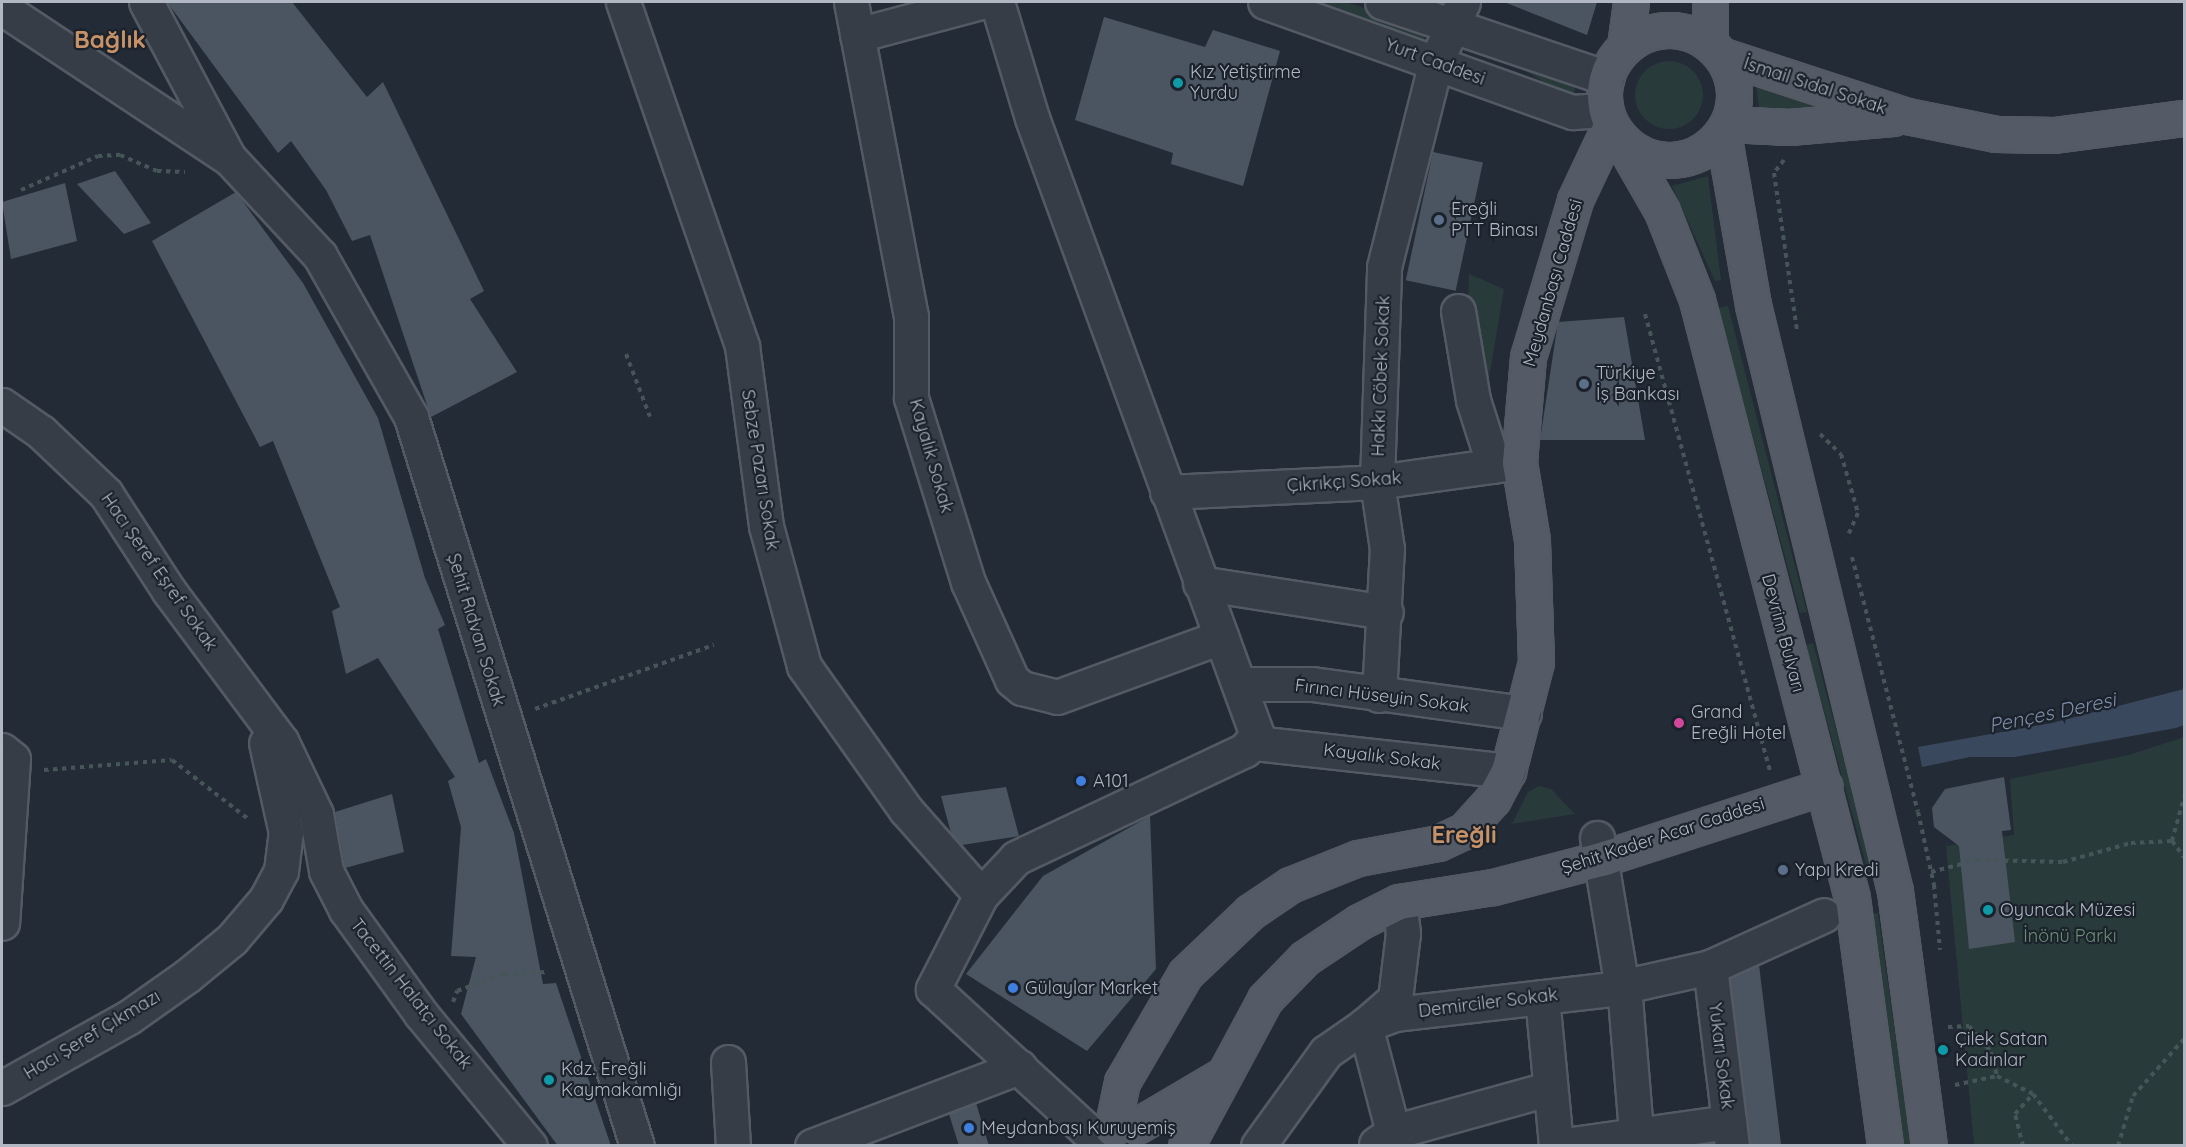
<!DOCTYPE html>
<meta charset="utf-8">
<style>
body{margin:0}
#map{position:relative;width:2186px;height:1147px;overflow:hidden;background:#232b36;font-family:Quicksand,sans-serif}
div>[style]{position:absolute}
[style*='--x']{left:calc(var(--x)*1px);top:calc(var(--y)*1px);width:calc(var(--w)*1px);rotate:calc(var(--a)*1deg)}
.green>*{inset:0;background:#293a3b}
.round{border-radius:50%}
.water>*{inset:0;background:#3a485d}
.building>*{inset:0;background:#4b5561;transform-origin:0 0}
.path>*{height:4px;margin-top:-2px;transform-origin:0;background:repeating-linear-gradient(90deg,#465658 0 4.5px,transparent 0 9px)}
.roads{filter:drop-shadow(2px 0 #545a64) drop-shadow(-2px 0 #545a64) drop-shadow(0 2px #545a64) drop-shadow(0 -2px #545a64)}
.minor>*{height:33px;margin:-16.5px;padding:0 16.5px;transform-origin:16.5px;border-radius:16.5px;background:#363d46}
.major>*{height:33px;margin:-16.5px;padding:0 16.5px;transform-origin:16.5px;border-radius:16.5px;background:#545b66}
.major>.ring{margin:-16.5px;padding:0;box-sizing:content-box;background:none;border:33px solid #545b66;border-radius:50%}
.dots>*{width:16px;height:16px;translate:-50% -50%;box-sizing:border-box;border:3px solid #1b222b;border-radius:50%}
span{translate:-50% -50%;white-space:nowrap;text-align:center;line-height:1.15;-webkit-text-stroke:4.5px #1b222b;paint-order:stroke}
.street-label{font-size:18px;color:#b1b7c3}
.poi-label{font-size:18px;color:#b1b7c3}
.left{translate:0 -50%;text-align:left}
.park-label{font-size:18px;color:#6b9174}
.water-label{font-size:20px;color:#7c8ea8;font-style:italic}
.district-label{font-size:24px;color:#c79267;font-weight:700}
.frame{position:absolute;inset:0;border:3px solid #b1b7c3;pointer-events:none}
</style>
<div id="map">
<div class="green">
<div style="clip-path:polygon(1314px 2px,1346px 2px,1427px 29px,1424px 39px)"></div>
<div style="clip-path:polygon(1509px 61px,1577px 82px,1572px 99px)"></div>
<div class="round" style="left:1635px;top:61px;width:68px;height:68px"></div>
<div style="clip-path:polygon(1756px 85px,1796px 94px,1844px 108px,1760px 116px)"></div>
<div style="clip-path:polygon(1708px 176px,1721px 280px,1715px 281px,1672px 186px)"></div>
<div style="clip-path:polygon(1469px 274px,1504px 289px,1488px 384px,1481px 378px,1468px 320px)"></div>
<div style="clip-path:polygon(1728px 306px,1807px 612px,1800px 613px,1718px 308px)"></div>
<div style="clip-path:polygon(1813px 643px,1874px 872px,1868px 872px,1806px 645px)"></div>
<div style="clip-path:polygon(2184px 737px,2184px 1145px,1974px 1145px,1946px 846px,2014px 835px,2010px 779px,2129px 755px)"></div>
<div style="clip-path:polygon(1539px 786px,1551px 789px,1575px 814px,1512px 824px,1528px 792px)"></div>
<div style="clip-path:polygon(1878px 913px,1911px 1145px,1903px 1145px,1872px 914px)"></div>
</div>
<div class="water">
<div style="clip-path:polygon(2184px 689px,2184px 725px,2176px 728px,2015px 757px,1970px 757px,1922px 767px,1918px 747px,2052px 723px)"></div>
</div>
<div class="building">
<div style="clip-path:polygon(167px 2px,292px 2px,367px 97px,383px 82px,484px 291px,470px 299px,517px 372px,431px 417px,370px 235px,352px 241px,326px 190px,291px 141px,278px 153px)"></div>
<div style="clip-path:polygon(1504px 2px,1597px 2px,1587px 35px)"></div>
<div style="clip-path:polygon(1104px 17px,1205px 47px,1213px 30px,1280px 51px,1243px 186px,1171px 164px,1173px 153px,1075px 120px)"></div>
<div style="left:1433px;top:152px;width:51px;height:131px;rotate:12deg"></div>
<div style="clip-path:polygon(115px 171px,151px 223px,124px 234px,77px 184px)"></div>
<div style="clip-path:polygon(65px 183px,77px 241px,11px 259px,2px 202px)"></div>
<div style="clip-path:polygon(236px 192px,303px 283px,378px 418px,425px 578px,445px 625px,438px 629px,479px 763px,486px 759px,514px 833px,543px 984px,556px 983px,611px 1146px,558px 1146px,461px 1014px,476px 957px,451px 956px,461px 827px,448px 781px,455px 777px,378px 658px,346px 674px,332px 611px,340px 607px,273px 441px,260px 447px,152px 241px)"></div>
<div style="clip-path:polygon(1624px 317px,1645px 440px,1540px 440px,1558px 322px)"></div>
<div style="clip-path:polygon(2004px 777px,2011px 830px,2002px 831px,2015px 942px,1969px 949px,1959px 846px,1934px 827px,1932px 808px,1945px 789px)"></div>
<div style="clip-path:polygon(1006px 787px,1019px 836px,962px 845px,951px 833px,941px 796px)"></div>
<div style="clip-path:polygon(392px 794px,404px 852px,345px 868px,335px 812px)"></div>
<div style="clip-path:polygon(1150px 816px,1156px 969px,1087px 1051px,966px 974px,1043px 876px)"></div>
<div style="left:1759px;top:965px;width:182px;height:32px;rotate:83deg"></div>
<div style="clip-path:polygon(976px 1103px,989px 1146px,959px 1146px,949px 1114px)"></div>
</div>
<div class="path">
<div style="--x:1784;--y:160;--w:16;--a:128"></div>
<div style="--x:1774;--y:173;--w:160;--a:81.7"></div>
<div style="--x:21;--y:190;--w:84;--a:-23.8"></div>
<div style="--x:98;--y:156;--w:22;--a:-3"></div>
<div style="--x:120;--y:155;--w:40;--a:23.4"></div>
<div style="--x:157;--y:171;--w:28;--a:2"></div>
<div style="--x:1645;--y:314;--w:473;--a:74.7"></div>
<div style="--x:626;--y:354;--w:67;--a:69.1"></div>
<div style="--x:1820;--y:434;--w:29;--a:44"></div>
<div style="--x:1841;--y:454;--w:61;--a:73.9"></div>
<div style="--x:1858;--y:513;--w:27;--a:114"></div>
<div style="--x:1852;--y:557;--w:263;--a:75.5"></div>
<div style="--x:1918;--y:812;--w:75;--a:77.6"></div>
<div style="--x:1934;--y:885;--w:65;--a:84.7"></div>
<div style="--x:535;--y:709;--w:190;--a:-19.7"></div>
<div style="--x:44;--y:770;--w:128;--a:-4.5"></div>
<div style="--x:172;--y:760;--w:95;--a:37.7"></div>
<div style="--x:2172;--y:841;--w:46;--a:-74.7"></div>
<div style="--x:1931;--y:872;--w:48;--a:-14.6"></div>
<div style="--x:1977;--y:860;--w:86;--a:1.3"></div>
<div style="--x:2063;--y:862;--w:71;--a:-15.6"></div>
<div style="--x:2131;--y:843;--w:41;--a:-2.8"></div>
<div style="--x:2172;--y:841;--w:20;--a:53"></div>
<div style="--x:453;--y:1002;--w:12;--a:-70"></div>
<div style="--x:457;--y:991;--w:50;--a:-19.9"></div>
<div style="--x:504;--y:974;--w:45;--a:-2.5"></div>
<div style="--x:1948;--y:1027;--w:21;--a:-3"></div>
<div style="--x:1969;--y:1026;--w:34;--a:50"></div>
<div style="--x:1991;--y:1052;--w:25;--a:76"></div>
<div style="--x:1955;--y:1085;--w:43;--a:-12.1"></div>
<div style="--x:1997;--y:1076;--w:40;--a:26.6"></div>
<div style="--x:2023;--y:1146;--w:33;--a:-104"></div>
<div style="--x:2015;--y:1114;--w:27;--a:-48"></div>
<div style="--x:2033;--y:1094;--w:65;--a:53.1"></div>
<div style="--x:2118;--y:1146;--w:52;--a:-73.3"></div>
<div style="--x:2133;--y:1096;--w:76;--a:-48.2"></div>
</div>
<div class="roads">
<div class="minor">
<div style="--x:146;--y:2;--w:174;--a:62"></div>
<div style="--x:623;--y:2;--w:364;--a:70.9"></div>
<div style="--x:742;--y:346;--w:182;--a:82.4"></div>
<div style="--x:766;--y:526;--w:145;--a:74.8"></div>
<div style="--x:804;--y:666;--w:176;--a:54.7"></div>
<div style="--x:906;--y:810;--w:113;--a:48.6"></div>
<div style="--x:851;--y:2;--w:320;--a:79.2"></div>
<div style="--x:911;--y:316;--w:82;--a:90"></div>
<div style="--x:911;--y:398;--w:193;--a:72.8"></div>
<div style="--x:968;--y:582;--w:107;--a:65.8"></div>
<div style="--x:1012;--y:680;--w:13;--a:39"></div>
<div style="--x:1022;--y:688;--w:36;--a:14"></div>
<div style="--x:1057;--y:697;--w:175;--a:-20.1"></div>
<div style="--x:997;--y:2;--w:121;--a:73.2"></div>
<div style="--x:1032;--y:118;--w:657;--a:69.96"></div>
<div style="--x:1257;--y:735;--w:19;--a:129"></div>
<div style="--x:1245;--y:750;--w:253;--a:154.8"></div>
<div style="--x:1016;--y:858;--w:51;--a:133.4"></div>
<div style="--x:981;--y:895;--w:106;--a:117.1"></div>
<div style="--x:933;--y:989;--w:222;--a:42.6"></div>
<div style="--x:1265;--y:2;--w:327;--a:19.7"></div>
<div style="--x:1573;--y:112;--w:32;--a:-4"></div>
<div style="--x:1382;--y:2;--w:237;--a:18.7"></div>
<div style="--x:2;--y:8;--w:273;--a:33.5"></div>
<div style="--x:230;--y:159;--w:132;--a:47.1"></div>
<div style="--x:320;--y:256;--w:185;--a:60.5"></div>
<div style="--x:411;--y:417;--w:763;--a:72.78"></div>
<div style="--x:857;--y:35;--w:128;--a:-14.9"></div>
<div style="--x:1458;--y:311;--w:90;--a:80.4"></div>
<div style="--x:1473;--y:400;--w:69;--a:72.3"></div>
<div style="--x:2;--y:405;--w:47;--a:34.7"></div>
<div style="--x:41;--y:432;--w:90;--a:43.6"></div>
<div style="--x:106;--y:494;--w:116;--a:57"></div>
<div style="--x:169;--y:591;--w:187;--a:53.3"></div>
<div style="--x:281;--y:741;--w:81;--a:64.4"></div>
<div style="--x:316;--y:814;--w:58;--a:80"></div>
<div style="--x:326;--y:871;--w:44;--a:62.9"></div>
<div style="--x:346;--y:910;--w:128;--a:54.2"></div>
<div style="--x:421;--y:1014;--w:171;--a:50.5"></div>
<div style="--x:1167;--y:492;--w:210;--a:-2.7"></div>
<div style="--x:1377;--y:482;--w:143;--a:-8"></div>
<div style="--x:1200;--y:583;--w:188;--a:8.9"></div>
<div style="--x:1239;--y:684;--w:73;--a:0"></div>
<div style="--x:1312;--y:684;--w:214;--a:7.8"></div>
<div style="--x:1379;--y:695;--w:146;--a:-86.9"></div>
<div style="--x:1387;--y:549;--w:68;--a:-98.5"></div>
<div style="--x:1377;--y:482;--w:215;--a:-88.1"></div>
<div style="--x:1384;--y:267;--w:211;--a:-75.8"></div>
<div style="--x:1436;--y:62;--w:66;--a:-65.8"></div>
<div style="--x:1255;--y:743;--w:255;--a:6.3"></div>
<div style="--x:2;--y:750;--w:14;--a:39"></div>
<div style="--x:13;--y:759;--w:164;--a:93.8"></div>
<div style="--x:1597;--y:838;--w:140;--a:80.5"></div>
<div style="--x:1710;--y:967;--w:180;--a:83"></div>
<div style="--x:1634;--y:984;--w:78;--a:-12.6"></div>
<div style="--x:1710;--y:967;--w:125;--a:-24.5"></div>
<div style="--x:1542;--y:997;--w:150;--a:84.6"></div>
<div style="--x:1625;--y:998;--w:135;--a:85.3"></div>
<div style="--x:728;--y:1062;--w:84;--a:86.6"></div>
<div style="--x:2;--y:1088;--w:145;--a:-29.2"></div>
<div style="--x:129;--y:1017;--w:71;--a:-35.3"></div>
<div style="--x:187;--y:976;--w:58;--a:-39.4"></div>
<div style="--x:232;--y:939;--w:52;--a:-49.6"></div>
<div style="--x:266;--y:899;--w:32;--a:-62"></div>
<div style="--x:281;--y:871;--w:38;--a:-83"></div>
<div style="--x:286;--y:833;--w:92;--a:-102.5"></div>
<div style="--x:1393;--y:1132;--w:111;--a:-104.7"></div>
<div style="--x:1365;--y:1025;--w:40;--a:-41"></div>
<div style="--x:1395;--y:999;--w:66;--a:-83.1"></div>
<div style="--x:1403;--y:933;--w:31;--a:-97"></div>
<div style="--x:1376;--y:1144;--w:21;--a:-35"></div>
<div style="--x:1393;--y:1132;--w:161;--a:-15.5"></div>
<div style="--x:812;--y:1146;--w:222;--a:-20.9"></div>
<div style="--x:1258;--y:1146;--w:116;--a:-54.1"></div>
<div style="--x:1326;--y:1052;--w:47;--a:-34.7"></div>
<div style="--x:1365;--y:1025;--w:32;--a:-20"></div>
<div style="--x:1395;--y:1014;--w:218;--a:-6.6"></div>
<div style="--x:1558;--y:1146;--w:173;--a:-8"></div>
</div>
<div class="major">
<div style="--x:1710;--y:2;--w:41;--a:90"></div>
<div class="ring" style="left:1604px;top:30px;width:97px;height:97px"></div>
<div style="--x:1625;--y:46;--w:44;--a:-82.2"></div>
<div style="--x:1723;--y:56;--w:194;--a:18.1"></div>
<div style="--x:1907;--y:116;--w:91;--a:11.4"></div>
<div style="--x:1996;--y:134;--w:58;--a:1"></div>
<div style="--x:2054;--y:135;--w:131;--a:-7.5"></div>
<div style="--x:1728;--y:124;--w:61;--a:2.8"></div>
<div style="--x:1789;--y:127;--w:104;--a:-4.9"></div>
<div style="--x:1723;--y:133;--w:175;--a:80.1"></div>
<div style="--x:1753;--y:305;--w:603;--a:76.38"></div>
<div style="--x:1895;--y:891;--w:257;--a:82.4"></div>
<div style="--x:1620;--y:138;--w:84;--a:60.1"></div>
<div style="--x:1662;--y:211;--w:96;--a:68.5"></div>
<div style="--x:1697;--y:300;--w:618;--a:75.47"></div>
<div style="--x:1852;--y:898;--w:250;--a:82.4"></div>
<div style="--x:1137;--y:1126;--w:96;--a:-30.6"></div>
<div style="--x:1112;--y:1129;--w:48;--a:-78"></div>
<div style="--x:1122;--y:1082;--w:125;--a:-59.7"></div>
<div style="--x:1185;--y:974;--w:90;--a:-43.6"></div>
<div style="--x:1250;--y:912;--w:48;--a:-34"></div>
<div style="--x:1290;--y:885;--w:73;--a:-21.7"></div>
<div style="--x:1358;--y:858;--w:81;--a:-10.6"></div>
<div style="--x:1438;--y:843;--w:29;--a:-25"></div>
<div style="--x:1464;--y:831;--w:43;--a:-47.8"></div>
<div style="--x:1493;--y:799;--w:32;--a:-62"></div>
<div style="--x:1508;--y:771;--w:113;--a:-75.6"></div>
<div style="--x:1536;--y:662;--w:122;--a:-91.9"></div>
<div style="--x:1532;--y:540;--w:79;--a:-99.5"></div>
<div style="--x:1519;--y:462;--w:105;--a:-85.1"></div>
<div style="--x:1528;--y:357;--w:164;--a:-73.3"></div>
<div style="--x:1575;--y:200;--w:82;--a:-64.7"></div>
<div style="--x:1186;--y:1146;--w:167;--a:-61.7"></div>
<div style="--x:1265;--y:999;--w:57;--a:-45.7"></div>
<div style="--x:1305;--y:958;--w:65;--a:-33.7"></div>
<div style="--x:1359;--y:922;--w:45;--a:-26.6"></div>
<div style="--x:1399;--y:902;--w:95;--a:-9.1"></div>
<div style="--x:1493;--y:887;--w:115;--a:-14.6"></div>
<div style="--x:1604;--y:858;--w:232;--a:-18"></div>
</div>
</div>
<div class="dots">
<div style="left:1178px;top:83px;background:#0f9aa8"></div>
<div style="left:1439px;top:220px;background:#5c6f8a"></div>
<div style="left:1584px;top:384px;background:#5c6f8a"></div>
<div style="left:1679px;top:723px;background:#d1479c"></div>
<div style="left:1081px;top:781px;background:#3f7fe0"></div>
<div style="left:1783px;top:870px;background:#5c6f8a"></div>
<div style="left:1988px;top:910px;background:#0f9aa8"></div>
<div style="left:1013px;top:988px;background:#3f7fe0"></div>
<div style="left:1943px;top:1050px;background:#0f9aa8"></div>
<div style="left:549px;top:1080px;background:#0f9aa8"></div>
<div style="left:969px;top:1128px;background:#3f7fe0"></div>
</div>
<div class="street-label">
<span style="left:1435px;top:62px;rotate:20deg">Yurt Caddesi</span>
<span style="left:1815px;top:86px;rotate:18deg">İsmail Sıdal Sokak</span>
<span style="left:1553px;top:283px;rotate:-74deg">Meydanbaşı Caddesi</span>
<span style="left:1381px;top:376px;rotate:-88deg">Hakkı Cöbek Sokak</span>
<span style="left:931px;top:456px;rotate:74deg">Kayalık Sokak</span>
<span style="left:760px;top:470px;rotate:81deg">Sebze Pazarı Sokak</span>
<span style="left:1344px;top:482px;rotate:-4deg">Çıkrıkçı Sokak</span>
<span style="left:159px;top:572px;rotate:55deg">Hacı Şeref Eşref Sokak</span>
<span style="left:476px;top:630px;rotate:73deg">Şehit Rıdvan Sokak</span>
<span style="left:1783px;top:633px;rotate:75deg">Devrim Bulvarı</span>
<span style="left:1382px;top:696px;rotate:7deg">Fırıncı Hüseyin Sokak</span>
<span style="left:1382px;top:757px;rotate:7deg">Kayalık Sokak</span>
<span style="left:1663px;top:836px;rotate:-18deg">Şehit Kader Acar Caddesi</span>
<span style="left:411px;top:994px;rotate:52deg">Tacettin Halatçı Sokak</span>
<span style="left:1488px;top:1003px;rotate:-7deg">Demirciler Sokak</span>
<span style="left:92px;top:1035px;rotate:-31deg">Hacı Şeref Çıkmazı</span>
<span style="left:1721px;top:1056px;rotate:83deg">Yukarı Sokak</span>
</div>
<div class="poi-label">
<span class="left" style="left:1190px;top:83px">Kız Yetiştirme<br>Yurdu</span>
<span class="left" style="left:1451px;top:220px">Ereğli<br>PTT Binası</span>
<span class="left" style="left:1596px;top:384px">Türkiye<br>İş Bankası</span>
<span class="left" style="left:1691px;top:723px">Grand<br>Ereğli Hotel</span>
<span class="left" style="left:1093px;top:781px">A101</span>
<span class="left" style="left:1795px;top:870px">Yapı Kredi</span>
<span class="left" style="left:2000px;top:910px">Oyuncak Müzesi</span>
<span class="left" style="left:1025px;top:988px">Gülaylar Market</span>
<span class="left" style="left:1955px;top:1050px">Çilek Satan<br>Kadınlar</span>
<span class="left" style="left:561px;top:1080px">Kdz. Ereğli<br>Kaymakamlığı</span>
<span class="left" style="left:981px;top:1128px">Meydanbaşı Kuruyemiş</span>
</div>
<div class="park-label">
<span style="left:2070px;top:936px">İnönü Parkı</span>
</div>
<div class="water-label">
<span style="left:2052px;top:712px;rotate:-12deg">Pençes Deresi</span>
</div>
<div class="district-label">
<span style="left:110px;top:40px">Bağlık</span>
<span style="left:1464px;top:835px">Ereğli</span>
</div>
<div class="frame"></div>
</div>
